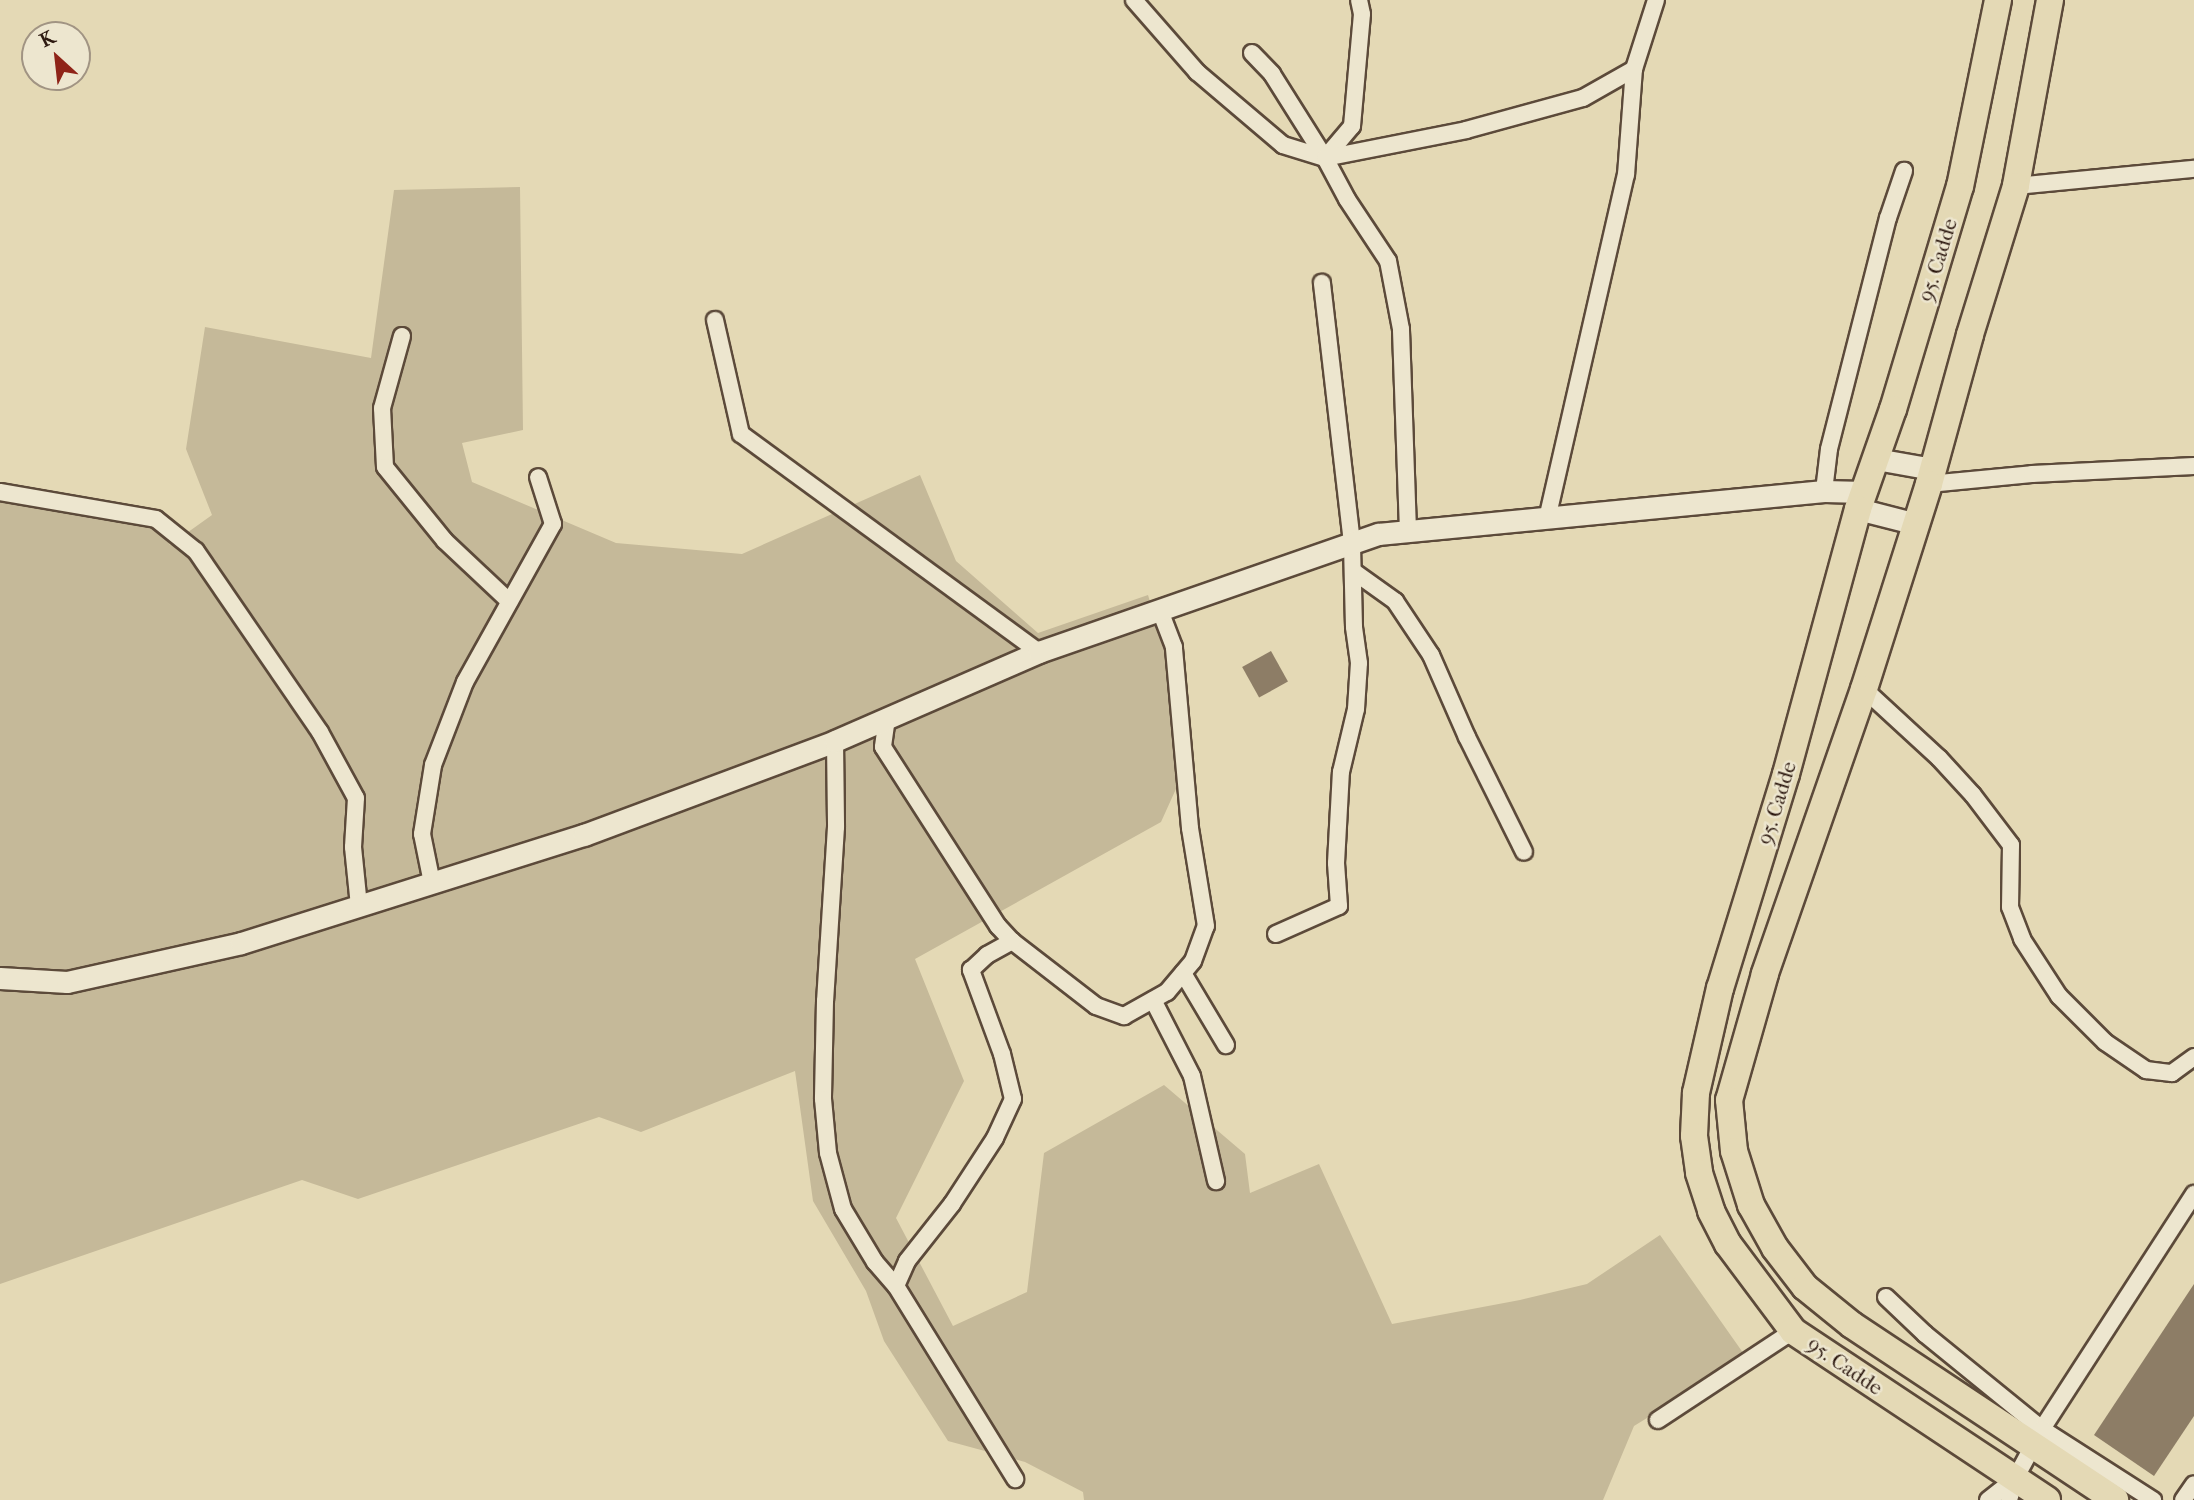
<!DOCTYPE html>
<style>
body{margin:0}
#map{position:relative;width:2194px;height:1500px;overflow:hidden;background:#e4d9b5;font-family:"IM FELL French Canon",serif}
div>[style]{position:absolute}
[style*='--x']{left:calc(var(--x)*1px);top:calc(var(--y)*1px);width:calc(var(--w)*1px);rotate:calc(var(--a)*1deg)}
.green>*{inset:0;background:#c5b999}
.building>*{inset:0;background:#8d7d66;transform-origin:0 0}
.roads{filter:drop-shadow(2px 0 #5c4a3a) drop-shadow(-2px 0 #5c4a3a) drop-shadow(0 2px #5c4a3a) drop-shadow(0 -2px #5c4a3a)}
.minor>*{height:16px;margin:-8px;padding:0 8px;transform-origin:8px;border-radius:8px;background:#ede6cf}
.tertiary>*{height:21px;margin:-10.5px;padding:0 10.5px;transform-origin:10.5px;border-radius:10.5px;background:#ede6cf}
.primary>*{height:26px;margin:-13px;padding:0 13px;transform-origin:13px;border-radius:13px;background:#e4d9b5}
span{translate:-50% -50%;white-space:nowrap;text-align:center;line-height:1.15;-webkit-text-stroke:5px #ede6cf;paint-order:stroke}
.street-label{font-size:21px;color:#2e1a11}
.north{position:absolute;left:21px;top:21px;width:70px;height:70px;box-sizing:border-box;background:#ede6cf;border:2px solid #a19483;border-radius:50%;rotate:333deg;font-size:19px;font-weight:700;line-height:28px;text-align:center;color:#2e1a11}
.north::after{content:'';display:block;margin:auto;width:24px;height:32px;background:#8f2418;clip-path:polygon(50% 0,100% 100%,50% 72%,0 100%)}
</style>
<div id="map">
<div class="green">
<div style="clip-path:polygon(520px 187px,523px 430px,462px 443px,472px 482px,616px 543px,742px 554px,920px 475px,956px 561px,1038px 633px,1148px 595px,1165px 651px,1180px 780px,1161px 822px,915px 959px,964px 1081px,896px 1218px,953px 1326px,1027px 1292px,1044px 1153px,1164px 1085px,1245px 1154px,1250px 1193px,1319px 1164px,1392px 1324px,1520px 1300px,1587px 1284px,1660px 1235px,1746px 1357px,1634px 1426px,1603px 1500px,1084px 1500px,1083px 1492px,1025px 1462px,948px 1441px,884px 1341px,866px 1291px,813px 1201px,795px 1071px,641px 1132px,599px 1117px,358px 1199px,302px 1180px,0 1284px,0 486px,145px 510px,170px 545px,212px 515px,186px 449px,205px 327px,371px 358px,394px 190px)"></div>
</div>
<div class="building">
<div style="left:1271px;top:651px;width:35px;height:33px;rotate:61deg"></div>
<div style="clip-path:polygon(2194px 1284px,2194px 1416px,2154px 1476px,2094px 1435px)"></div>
</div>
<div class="roads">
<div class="minor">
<div style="--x:1134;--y:0;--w:96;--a:48.8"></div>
<div style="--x:1197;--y:72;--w:113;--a:40.3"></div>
<div style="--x:1283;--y:145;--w:44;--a:17.2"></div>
<div style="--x:1252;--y:53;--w:29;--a:46"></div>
<div style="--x:1272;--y:74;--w:99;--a:57.8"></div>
<div style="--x:1325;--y:158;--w:42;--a:-49.8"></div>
<div style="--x:1352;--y:126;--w:112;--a:-84.9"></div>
<div style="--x:1362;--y:14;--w:14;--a:-102"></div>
<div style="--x:2016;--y:186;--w:179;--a:-5.5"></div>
<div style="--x:715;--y:320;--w:117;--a:77.2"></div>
<div style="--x:741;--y:434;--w:369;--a:36.2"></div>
<div style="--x:402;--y:336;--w:75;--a:105.5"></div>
<div style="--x:382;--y:408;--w:59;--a:87.1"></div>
<div style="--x:385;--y:467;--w:95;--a:51"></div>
<div style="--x:445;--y:541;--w:88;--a:43.2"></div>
<div style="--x:1929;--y:484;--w:103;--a:-5.5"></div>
<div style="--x:2032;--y:474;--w:162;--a:-2.8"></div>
<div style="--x:1824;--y:491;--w:42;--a:-83.2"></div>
<div style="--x:1829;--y:449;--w:238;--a:-75.7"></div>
<div style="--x:1888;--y:218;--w:50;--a:-71.2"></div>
<div style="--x:0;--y:492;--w:158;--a:9.8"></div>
<div style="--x:156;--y:519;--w:51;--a:38.7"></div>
<div style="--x:196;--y:551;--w:219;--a:55.6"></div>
<div style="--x:320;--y:732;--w:75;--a:61.4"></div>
<div style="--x:356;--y:798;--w:49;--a:93.5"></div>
<div style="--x:353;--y:847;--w:59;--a:84.2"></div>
<div style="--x:1547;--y:519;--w:353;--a:-77.1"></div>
<div style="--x:1626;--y:175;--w:106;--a:-85.7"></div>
<div style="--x:1634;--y:69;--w:72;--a:-72.3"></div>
<div style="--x:1408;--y:531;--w:202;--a:-92"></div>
<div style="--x:1401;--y:329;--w:69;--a:-100.8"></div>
<div style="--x:1388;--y:261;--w:74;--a:-123.5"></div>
<div style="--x:1347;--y:199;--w:47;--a:-118.2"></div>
<div style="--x:1325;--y:158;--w:144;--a:-11.2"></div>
<div style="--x:1466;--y:130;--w:121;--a:-15.3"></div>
<div style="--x:1583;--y:98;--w:59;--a:-29.6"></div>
<div style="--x:1353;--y:571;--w:52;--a:35.5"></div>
<div style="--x:1395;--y:601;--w:65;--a:56.3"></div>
<div style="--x:1431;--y:655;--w:90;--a:66.3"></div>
<div style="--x:1467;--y:737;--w:128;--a:63.6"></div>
<div style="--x:1864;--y:689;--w:102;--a:42.6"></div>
<div style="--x:1939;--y:758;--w:50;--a:47.4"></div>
<div style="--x:1973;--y:795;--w:63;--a:52.8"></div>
<div style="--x:2011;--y:845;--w:62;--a:90.9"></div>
<div style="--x:2010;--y:907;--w:34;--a:69"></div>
<div style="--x:2022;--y:939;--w:68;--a:57"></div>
<div style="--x:2059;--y:996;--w:65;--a:45"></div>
<div style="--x:2105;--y:1042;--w:50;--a:34.3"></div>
<div style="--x:2146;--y:1070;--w:26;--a:7"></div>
<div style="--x:2172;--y:1073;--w:27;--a:-36"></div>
<div style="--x:887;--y:718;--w:29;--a:98"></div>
<div style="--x:883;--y:747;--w:213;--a:57.3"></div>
<div style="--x:998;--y:926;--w:21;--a:47"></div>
<div style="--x:1012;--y:941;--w:106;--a:37.7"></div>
<div style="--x:1096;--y:1006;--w:30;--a:20"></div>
<div style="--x:1124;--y:1016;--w:49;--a:-29.2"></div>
<div style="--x:1167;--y:992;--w:40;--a:-50"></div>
<div style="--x:1193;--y:961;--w:37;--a:-70"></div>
<div style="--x:1206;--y:926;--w:99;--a:-99.3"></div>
<div style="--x:1190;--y:828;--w:182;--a:-95.1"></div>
<div style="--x:1174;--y:647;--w:40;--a:-111"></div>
<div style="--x:835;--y:741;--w:86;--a:89.3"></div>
<div style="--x:836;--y:827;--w:174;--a:93.6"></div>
<div style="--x:825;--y:1001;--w:98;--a:91.2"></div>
<div style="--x:823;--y:1099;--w:54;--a:84.7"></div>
<div style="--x:828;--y:1153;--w:58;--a:75"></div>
<div style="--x:843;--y:1209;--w:62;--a:58.9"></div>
<div style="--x:875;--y:1262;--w:32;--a:49"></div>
<div style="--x:896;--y:1286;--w:227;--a:58.3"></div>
<div style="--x:432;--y:883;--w:50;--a:-101.5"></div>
<div style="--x:422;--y:834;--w:70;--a:-80.9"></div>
<div style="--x:433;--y:765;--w:89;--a:-68.9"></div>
<div style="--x:465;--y:682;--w:181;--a:-60.9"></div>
<div style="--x:553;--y:524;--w:49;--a:-107.7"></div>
<div style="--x:1276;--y:934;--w:69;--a:-24"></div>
<div style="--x:1339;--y:906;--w:43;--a:-94"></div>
<div style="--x:1336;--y:863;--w:91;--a:-86.9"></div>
<div style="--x:1341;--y:772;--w:65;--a:-76.6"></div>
<div style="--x:1356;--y:709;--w:46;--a:-86.3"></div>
<div style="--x:1359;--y:663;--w:36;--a:-98"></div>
<div style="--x:1354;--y:627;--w:84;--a:-91.4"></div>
<div style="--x:1352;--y:543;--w:262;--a:-96.6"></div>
<div style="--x:1183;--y:973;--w:84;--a:59.2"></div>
<div style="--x:1153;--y:1000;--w:85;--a:62.8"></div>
<div style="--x:1192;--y:1076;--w:108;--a:77.1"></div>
<div style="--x:896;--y:1286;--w:27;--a:-66"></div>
<div style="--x:907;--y:1261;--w:73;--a:-51.7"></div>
<div style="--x:952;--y:1204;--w:79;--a:-56.9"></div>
<div style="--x:995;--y:1138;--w:43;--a:-65.2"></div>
<div style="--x:1013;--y:1099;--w:46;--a:-103.7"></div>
<div style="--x:1002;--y:1054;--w:90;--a:-110.3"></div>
<div style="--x:971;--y:970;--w:22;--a:-43"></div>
<div style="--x:987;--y:955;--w:29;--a:-29"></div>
<div style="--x:1886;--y:1297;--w:54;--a:43.5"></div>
<div style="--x:1925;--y:1334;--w:151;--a:39.1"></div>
<div style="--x:2042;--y:1429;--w:280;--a:-57.1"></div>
<div style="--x:1658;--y:1420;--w:162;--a:-33.4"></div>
<div style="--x:1988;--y:1500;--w:34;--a:-38"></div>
<div style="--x:2009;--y:1500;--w:22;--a:-74"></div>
<div style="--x:2015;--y:1479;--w:57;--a:-61.6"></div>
<div style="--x:2042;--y:1429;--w:132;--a:32.6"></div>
<div style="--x:2183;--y:1500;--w:19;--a:-55"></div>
</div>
<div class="tertiary">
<div style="--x:1876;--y:459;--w:58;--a:10"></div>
<div style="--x:1858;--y:509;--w:61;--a:14.3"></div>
<div style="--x:0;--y:978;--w:67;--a:3.4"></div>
<div style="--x:67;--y:982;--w:178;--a:-12.6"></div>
<div style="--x:241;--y:943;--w:360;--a:-17.5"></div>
<div style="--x:584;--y:835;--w:268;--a:-20.5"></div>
<div style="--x:835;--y:741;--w:223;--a:-23.6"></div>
<div style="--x:1039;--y:652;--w:359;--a:-19.2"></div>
<div style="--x:1378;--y:534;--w:448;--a:-5.5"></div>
<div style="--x:1824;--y:491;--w:40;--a:1.4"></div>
</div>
<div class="primary">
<div style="--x:1998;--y:0;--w:190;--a:101.5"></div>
<div style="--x:1960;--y:186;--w:233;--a:106.7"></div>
<div style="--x:1893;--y:409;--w:106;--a:109.3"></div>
<div style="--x:1858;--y:509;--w:275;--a:105.2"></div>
<div style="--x:1786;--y:774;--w:224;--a:107.1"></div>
<div style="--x:1720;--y:988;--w:108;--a:102.9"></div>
<div style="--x:1696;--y:1093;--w:43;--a:92.7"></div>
<div style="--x:1694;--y:1136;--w:37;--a:82"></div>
<div style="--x:1699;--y:1173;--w:40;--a:72"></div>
<div style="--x:1711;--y:1211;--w:37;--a:63"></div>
<div style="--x:1728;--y:1244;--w:109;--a:53.2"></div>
<div style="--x:1793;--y:1331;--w:305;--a:33.6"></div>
<div style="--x:2050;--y:0;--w:189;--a:100.4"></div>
<div style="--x:2016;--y:186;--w:156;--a:107.2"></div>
<div style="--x:1970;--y:335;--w:155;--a:105.4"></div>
<div style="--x:1929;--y:484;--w:215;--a:107.6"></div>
<div style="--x:1864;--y:689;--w:302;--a:109.2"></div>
<div style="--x:1765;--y:974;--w:131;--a:105.9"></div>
<div style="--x:1729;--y:1100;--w:51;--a:84.4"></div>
<div style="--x:1734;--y:1151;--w:57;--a:72.5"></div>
<div style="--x:1751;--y:1205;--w:49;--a:60.8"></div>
<div style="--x:1775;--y:1248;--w:49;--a:52.4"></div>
<div style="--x:1805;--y:1287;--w:60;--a:39"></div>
<div style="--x:1852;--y:1325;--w:316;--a:33.6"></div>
</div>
</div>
<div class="street-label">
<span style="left:1938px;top:260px;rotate:-73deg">95. Cadde</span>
<span style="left:1777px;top:803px;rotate:-73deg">95. Cadde</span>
<span style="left:1845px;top:1366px;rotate:34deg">95. Cadde</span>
</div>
<div class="north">K</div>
</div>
